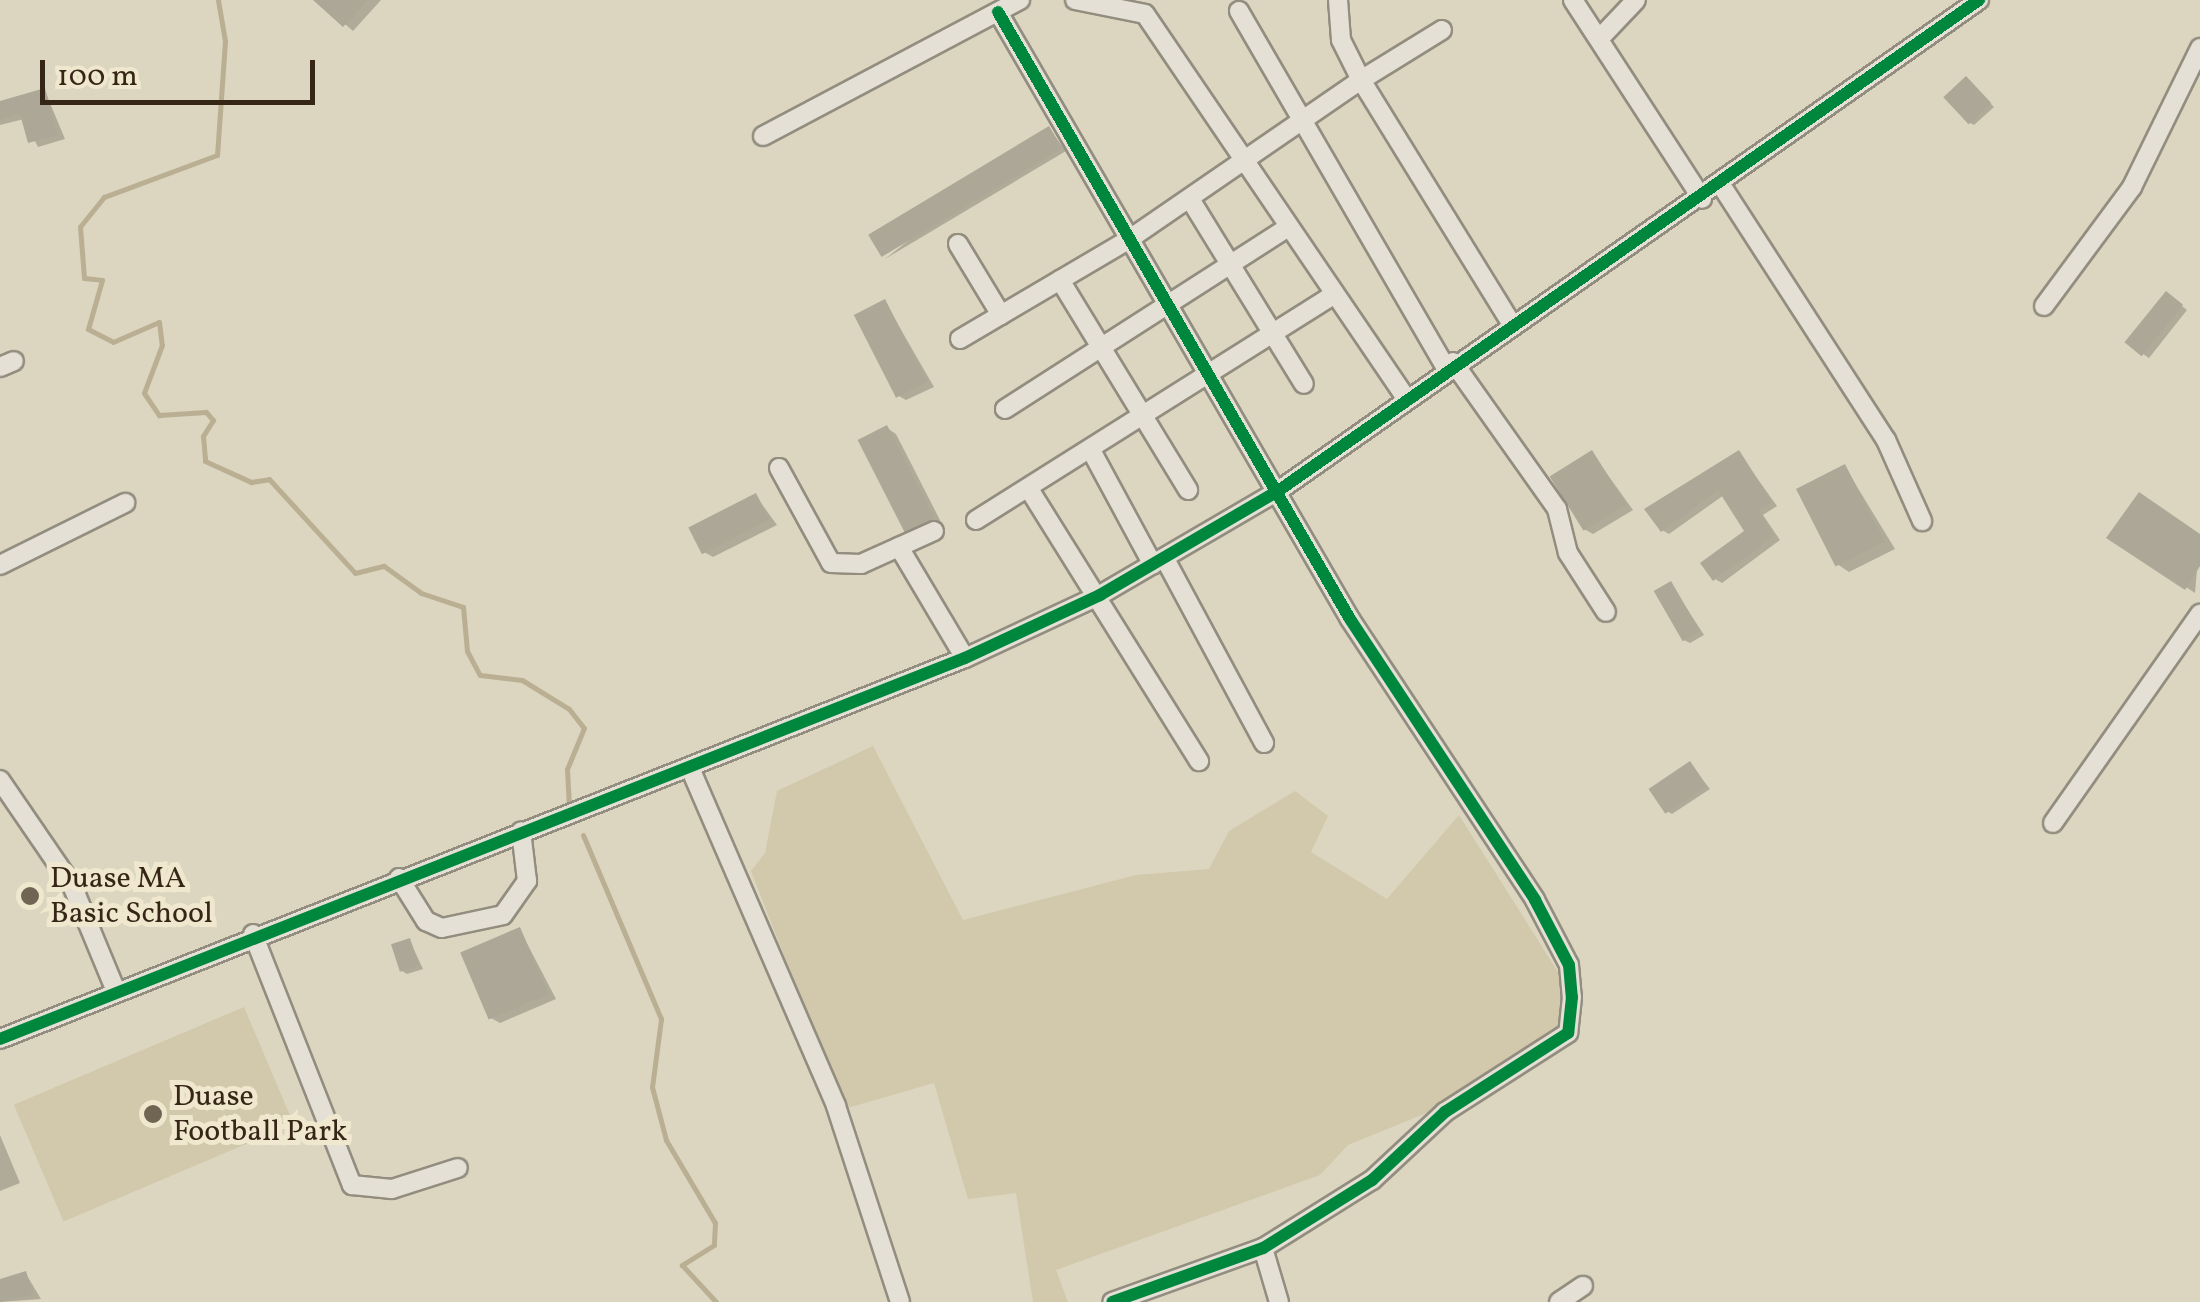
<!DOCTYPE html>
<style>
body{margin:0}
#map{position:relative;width:2200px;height:1302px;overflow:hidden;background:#dcd6c0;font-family:Vollkorn,serif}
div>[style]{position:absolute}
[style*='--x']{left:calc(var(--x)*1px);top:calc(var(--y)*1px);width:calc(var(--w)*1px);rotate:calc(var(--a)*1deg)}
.green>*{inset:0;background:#d2c8ab;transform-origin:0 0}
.shadow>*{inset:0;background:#0003}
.stream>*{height:5px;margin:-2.5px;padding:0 2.5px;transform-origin:2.5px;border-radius:2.5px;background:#baaf92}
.building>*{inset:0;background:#aca797;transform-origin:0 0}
.roads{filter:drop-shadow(2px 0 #928d7f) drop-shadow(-2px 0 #928d7f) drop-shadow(0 2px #928d7f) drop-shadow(0 -2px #928d7f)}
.minor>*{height:18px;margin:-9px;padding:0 9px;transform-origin:9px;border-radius:9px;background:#e4e0d5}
.cycleway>*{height:12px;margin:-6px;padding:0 6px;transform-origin:6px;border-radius:6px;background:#00873e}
.dots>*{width:28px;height:28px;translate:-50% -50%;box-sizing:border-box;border:5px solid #f0e8ce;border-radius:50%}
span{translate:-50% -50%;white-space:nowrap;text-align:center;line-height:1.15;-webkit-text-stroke:10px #f0e8ce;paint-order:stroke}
.poi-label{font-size:30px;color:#362616}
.left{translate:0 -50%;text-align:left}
.scale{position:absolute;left:40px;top:60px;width:275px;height:45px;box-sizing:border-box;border:5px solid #362616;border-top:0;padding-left:12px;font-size:30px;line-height:35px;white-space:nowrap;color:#362616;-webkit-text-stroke:8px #f0e8ce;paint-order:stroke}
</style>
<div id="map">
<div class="green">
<div style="clip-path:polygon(873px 746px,963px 920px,1136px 875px,1209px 869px,1229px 831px,1295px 791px,1328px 816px,1311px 852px,1387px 899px,1459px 815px,1563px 980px,1565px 1025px,1424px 1114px,1348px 1145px,1320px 1175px,1056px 1270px,1068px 1302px,1033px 1302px,1016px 1193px,968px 1199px,934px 1083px,844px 1109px,751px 871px,765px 853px,777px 791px)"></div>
<div style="left:244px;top:1007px;width:127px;height:250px;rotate:67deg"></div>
</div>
<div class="shadow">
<div style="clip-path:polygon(381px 0,353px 31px,318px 1px,319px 0)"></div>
<div style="clip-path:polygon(1967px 79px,1994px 107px,1974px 125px,1968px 122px)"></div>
<div style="clip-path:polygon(45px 91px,65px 139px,38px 147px,24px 119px,0 125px,0 103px)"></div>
<div style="clip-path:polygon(1049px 129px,1066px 151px,885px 259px)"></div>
<div style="clip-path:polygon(2172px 298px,2187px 310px,2149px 358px,2143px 354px)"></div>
<div style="clip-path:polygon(885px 302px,934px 387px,906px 400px,897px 395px)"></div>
<div style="clip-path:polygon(887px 428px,896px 434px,942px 524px,906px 529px)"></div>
<div style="clip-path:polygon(1592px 453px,1633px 510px,1593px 534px,1584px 529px)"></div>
<div style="clip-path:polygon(1739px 453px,1777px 506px,1763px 515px,1780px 540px,1722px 583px,1715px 579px,1747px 531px,1724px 495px,1669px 534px,1662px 530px)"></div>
<div style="clip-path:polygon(1845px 467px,1895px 549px,1849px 572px,1837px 564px)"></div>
<div style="clip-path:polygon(756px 496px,777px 525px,713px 557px,704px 552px)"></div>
<div style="clip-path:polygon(2200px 535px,2195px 593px,2110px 537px)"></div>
<div style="clip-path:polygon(1671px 584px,1704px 635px,1690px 643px,1684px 640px)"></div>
<div style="clip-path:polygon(1690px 764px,1710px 789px,1672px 814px,1667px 811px)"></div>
<div style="clip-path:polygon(520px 930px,556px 999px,500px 1023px,491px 1018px)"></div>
<div style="clip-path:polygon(410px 941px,423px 969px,407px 974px,402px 971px)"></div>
<div style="clip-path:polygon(0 1135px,20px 1183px,0 1191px)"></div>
<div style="clip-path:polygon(26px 1274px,41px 1299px,0 1302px,0 1282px)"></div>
</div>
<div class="stream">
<div style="--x:218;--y:0;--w:42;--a:80.3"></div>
<div style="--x:225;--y:41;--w:114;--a:94"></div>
<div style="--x:217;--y:155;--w:121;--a:159.6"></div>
<div style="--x:104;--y:197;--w:38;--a:129"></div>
<div style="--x:80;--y:227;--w:51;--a:85.5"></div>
<div style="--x:84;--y:278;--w:18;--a:6"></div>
<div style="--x:102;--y:280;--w:51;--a:105.9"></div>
<div style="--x:88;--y:329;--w:28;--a:27"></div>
<div style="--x:113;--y:342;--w:50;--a:-23.5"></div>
<div style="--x:159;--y:322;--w:23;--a:83"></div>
<div style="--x:162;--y:345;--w:51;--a:110.6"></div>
<div style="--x:144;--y:393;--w:27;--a:56"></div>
<div style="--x:159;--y:415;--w:47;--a:-3.7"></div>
<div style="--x:206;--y:412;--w:11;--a:49"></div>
<div style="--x:213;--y:420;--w:19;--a:122"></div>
<div style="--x:203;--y:436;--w:25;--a:85"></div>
<div style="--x:205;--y:461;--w:51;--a:24.5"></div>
<div style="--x:251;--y:482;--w:18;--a:-9"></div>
<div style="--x:269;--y:479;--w:127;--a:47.5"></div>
<div style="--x:355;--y:573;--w:30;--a:-14"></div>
<div style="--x:384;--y:566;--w:46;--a:36.1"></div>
<div style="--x:421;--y:593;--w:44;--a:18.4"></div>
<div style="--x:463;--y:607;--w:44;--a:84.8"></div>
<div style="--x:467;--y:651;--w:27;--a:62"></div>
<div style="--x:480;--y:675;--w:42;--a:6.8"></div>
<div style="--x:522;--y:680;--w:55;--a:31.7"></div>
<div style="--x:569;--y:709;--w:24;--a:52"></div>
<div style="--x:584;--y:728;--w:44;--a:112.5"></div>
<div style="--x:567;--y:769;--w:36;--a:87"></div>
<div style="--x:583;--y:835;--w:200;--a:67"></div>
<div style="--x:661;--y:1019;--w:69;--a:97.5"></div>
<div style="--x:652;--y:1087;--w:55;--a:75.2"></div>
<div style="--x:666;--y:1140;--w:96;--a:59.4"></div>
<div style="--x:715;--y:1223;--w:22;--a:93"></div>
<div style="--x:714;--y:1245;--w:38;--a:148"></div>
<div style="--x:682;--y:1265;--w:50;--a:47.4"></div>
</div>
<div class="building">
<div style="clip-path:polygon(313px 0,368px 0,343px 27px)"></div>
<div style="left:1966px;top:76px;width:37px;height:31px;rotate:47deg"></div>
<div style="clip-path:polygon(45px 88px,58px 135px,28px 143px,20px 114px,0 120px,0 101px)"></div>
<div style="left:1049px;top:126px;width:26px;height:211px;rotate:59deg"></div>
<div style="left:2166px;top:291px;width:22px;height:66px;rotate:39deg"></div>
<div style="left:885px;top:299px;width:93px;height:35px;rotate:63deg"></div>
<div style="left:887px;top:425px;width:105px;height:33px;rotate:63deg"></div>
<div style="left:1592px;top:450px;width:64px;height:50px;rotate:58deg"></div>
<div style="clip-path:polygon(1739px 450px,1772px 502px,1758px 510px,1774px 536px,1713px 581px,1700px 563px,1744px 531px,1718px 490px,1661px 532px,1644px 509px)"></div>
<div style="left:1845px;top:464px;width:87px;height:55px;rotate:63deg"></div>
<div style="clip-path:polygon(2139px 492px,2200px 534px,2200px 566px,2185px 590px,2106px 538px)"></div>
<div style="left:756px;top:493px;width:30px;height:76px;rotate:63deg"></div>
<div style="left:1671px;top:581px;width:58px;height:20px;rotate:60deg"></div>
<div style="left:1690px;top:761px;width:30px;height:50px;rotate:56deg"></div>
<div style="left:520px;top:927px;width:73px;height:65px;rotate:67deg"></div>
<div style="left:410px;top:938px;width:29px;height:20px;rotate:72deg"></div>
<div style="clip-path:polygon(26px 1271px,33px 1294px,0 1302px,0 1279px)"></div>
</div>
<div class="roads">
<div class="minor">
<div style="--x:1075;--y:0;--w:71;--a:11.3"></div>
<div style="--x:1145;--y:14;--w:462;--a:55.8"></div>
<div style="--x:1338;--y:0;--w:40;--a:85.7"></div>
<div style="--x:1341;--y:40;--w:45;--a:63.4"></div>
<div style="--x:1361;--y:80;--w:95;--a:-31.7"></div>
<div style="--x:1573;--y:0;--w:237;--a:57"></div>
<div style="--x:1239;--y:11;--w:411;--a:59.9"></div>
<div style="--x:998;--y:12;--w:702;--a:59.89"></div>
<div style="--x:1350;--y:619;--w:336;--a:56.6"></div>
<div style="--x:1535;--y:900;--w:73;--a:62.4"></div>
<div style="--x:1569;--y:965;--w:32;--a:85"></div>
<div style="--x:1572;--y:997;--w:36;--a:96"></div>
<div style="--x:1568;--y:1033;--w:146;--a:147.3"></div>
<div style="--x:1445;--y:1112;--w:100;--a:137"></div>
<div style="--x:1372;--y:1180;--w:128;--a:148"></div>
<div style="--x:1263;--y:1248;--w:160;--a:160.3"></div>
<div style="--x:1600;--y:38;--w:52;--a:-46.5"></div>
<div style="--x:763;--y:136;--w:291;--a:-27.9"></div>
<div style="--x:1721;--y:185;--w:304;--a:57.1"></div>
<div style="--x:1886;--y:440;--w:89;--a:66"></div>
<div style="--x:1190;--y:199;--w:217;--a:58.4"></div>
<div style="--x:958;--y:244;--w:83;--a:58.8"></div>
<div style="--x:1060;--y:280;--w:246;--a:58.6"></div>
<div style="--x:2044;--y:306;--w:148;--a:-53.5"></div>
<div style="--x:2132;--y:187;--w:155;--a:-63.9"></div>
<div style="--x:960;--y:339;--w:195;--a:-30.5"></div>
<div style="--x:1128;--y:240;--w:283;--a:-34.5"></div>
<div style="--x:1361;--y:80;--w:286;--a:58.3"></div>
<div style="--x:1453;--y:362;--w:180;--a:54.7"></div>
<div style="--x:1557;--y:509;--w:45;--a:76"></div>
<div style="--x:1568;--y:553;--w:70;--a:57.2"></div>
<div style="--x:0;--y:367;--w:15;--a:-23"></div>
<div style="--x:1005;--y:409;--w:335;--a:-32.7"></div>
<div style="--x:1092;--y:452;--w:128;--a:61.6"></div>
<div style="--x:779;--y:468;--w:108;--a:61.3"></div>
<div style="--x:831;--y:563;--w:30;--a:2"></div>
<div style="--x:861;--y:564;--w:80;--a:-24.3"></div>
<div style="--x:1029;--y:489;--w:321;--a:58"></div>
<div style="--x:976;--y:520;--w:422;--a:-32.2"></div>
<div style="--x:899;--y:547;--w:129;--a:59.3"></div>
<div style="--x:1165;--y:559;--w:209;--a:61.7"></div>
<div style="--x:0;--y:565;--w:140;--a:-26.4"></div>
<div style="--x:690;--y:768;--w:368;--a:66.6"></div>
<div style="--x:836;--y:1106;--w:206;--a:71.9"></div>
<div style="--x:0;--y:780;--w:127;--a:55.6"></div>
<div style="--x:72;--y:885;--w:115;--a:67.5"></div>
<div style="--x:2053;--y:823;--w:256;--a:-54.9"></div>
<div style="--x:399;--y:878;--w:51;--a:57.9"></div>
<div style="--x:426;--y:921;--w:17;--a:24"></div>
<div style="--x:442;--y:928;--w:62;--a:-12"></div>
<div style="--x:503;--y:915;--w:42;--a:-54.8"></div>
<div style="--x:527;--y:881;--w:50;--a:-96.8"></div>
<div style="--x:253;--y:934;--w:270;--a:68.5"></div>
<div style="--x:352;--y:1185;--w:40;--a:5.7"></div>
<div style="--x:392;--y:1189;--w:69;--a:-17.7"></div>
<div style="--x:0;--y:1039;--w:1037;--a:-21.55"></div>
<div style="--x:965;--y:658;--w:149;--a:-25"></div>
<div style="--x:1100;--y:595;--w:206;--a:-30.3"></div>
<div style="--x:1278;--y:491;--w:856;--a:-35.01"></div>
<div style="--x:1263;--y:1248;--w:56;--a:73.5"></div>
<div style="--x:1559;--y:1302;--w:29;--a:-34"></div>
</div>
</div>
<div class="cycleway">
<div style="--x:998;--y:12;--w:702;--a:59.89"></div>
<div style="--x:1350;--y:619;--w:336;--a:56.6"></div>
<div style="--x:1535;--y:900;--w:73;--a:62.4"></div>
<div style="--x:1569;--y:965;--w:32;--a:85"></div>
<div style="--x:1572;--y:997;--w:36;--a:96"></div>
<div style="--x:1568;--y:1033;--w:146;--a:147.3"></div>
<div style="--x:1445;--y:1112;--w:100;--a:137"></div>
<div style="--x:1372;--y:1180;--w:128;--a:148"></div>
<div style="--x:1263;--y:1248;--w:160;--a:160.3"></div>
<div style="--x:0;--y:1039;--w:1037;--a:-21.55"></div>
<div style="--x:965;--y:658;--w:149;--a:-25"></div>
<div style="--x:1100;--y:595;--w:206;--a:-30.3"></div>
<div style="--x:1278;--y:491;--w:856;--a:-35.01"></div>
</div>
<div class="dots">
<div style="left:30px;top:896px;background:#706452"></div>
<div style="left:153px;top:1114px;background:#706452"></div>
</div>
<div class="poi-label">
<span class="left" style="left:50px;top:896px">Duase MA<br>Basic School</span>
<span class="left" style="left:173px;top:1114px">Duase<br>Football Park</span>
</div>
<div class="scale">100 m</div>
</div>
